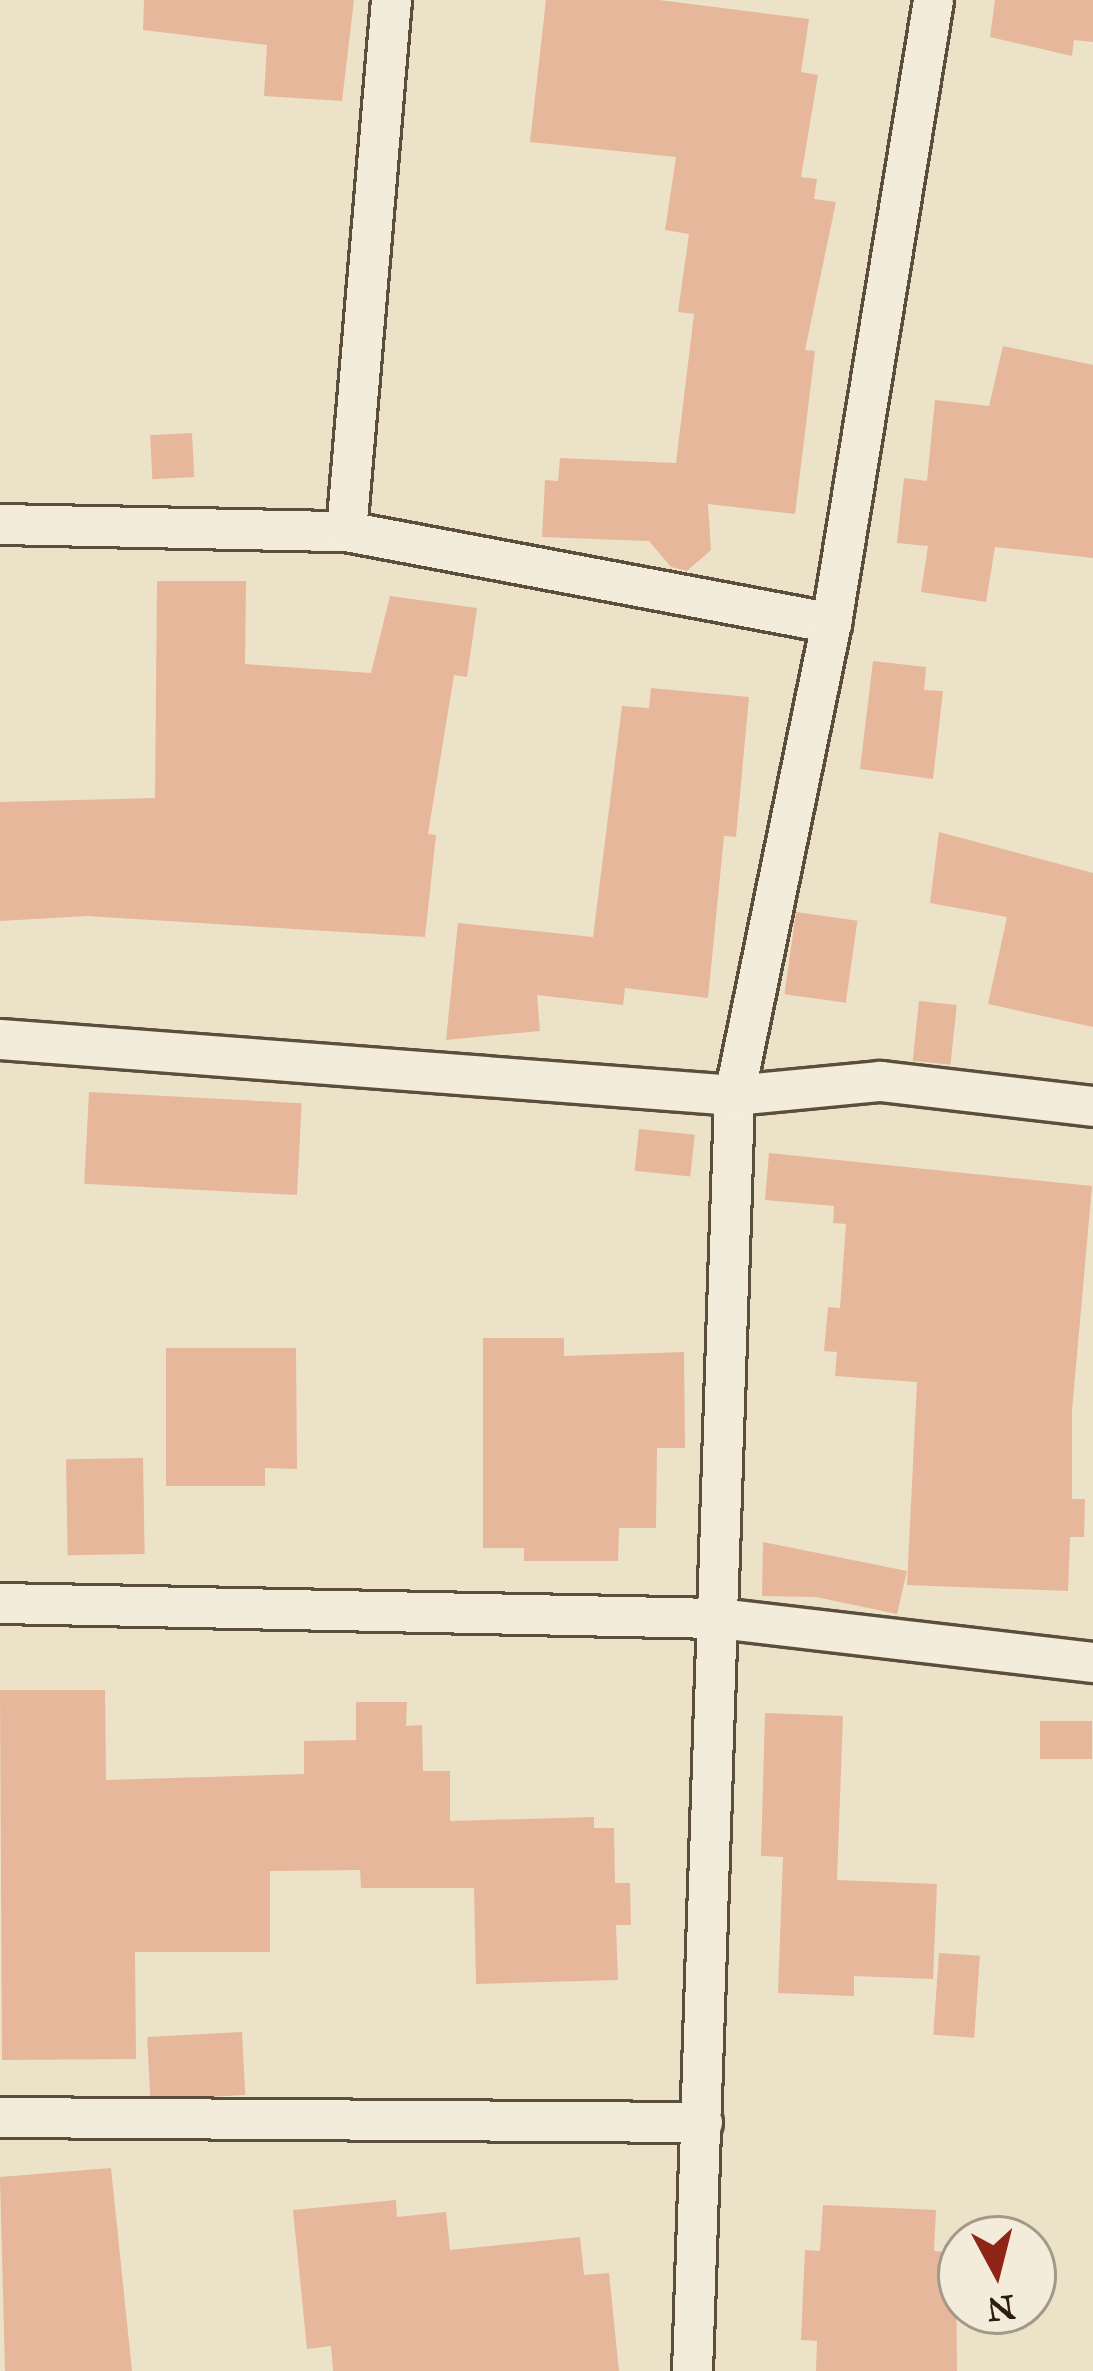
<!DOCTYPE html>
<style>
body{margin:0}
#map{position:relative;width:1093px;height:2371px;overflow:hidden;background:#ece2c8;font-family:"IM FELL Great Primer",serif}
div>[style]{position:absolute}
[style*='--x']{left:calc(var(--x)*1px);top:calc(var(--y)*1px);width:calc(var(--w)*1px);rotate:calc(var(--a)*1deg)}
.building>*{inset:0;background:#e7b79c;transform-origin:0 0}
.roads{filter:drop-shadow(3px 0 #5c4e3c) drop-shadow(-3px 0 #5c4e3c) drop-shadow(0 3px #5c4e3c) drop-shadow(0 -3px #5c4e3c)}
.street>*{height:39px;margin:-19.5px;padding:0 19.5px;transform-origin:19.5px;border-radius:19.5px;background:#f3ecdb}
span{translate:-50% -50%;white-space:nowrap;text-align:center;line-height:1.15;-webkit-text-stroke:10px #f3ecdb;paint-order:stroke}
.north{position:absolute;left:937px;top:2215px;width:120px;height:120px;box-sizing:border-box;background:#f3ecdb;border:3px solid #a39989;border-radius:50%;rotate:173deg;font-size:33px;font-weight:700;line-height:48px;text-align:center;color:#2c1d0e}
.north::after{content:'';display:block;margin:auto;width:42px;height:54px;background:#8f2418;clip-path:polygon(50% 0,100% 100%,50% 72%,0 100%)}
</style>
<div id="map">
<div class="building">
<div style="clip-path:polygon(144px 0,354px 0,342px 101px,264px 96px,267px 45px,143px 30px)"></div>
<div style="clip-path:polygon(546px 0,659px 0,809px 19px,801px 72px,818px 75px,801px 177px,817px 179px,814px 199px,836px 202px,805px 350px,815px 351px,795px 514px,708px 504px,711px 550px,687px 571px,671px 567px,649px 541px,542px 537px,545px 480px,558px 481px,560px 458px,676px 463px,694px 314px,678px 312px,689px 234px,665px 230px,676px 157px,530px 142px)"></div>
<div style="clip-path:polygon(995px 0,1093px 0,1093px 42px,1074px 40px,1072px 56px,990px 37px)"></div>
<div style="clip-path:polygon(1003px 346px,1093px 365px,1093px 558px,995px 547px,986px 602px,921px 592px,928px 546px,897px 543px,904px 478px,927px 481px,935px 400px,989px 406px)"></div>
<div style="left:192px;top:433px;width:44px;height:42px;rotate:87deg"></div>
<div style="clip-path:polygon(157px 581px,246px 581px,245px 664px,371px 673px,390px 596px,477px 608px,467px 677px,454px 675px,428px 834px,436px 835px,425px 937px,87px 916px,0 921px,0 802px,155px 798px)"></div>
<div style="clip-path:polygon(873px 661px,926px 667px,924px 690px,943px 691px,933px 779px,860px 769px)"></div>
<div style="clip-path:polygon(651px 688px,749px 697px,736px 837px,724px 836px,708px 998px,625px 988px,623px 1005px,537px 995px,540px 1031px,446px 1040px,458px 923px,593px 937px,622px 706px,649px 708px)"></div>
<div style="clip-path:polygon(939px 832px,1093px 873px,1093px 1027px,988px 1004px,1007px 917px,930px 903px)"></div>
<div style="left:796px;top:912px;width:62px;height:83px;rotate:8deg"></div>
<div style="left:919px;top:1001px;width:38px;height:60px;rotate:6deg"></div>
<div style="left:89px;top:1092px;width:213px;height:92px;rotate:3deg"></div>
<div style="left:639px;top:1129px;width:56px;height:42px;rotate:6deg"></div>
<div style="clip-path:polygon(769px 1153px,1092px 1186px,1072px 1411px,1072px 1499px,1085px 1499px,1084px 1537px,1070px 1537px,1068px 1591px,907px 1585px,917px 1382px,835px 1376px,837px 1352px,824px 1351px,828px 1307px,840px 1308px,846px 1224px,833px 1223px,834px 1206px,765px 1200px)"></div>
<div style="clip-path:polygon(483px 1338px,564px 1338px,564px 1356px,684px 1352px,685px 1448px,657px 1448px,656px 1528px,619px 1528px,618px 1561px,524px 1561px,524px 1548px,483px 1548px)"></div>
<div style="clip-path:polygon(166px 1348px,296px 1348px,297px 1469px,265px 1468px,265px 1486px,166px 1486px)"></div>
<div style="left:143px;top:1458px;width:96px;height:77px;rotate:89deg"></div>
<div style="clip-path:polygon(763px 1542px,907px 1571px,897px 1614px,816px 1597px,762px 1596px)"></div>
<div style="clip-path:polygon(0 1690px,105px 1690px,106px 1780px,304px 1774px,304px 1741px,356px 1740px,356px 1702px,407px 1702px,406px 1726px,422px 1725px,423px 1771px,450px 1771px,450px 1821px,594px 1817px,594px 1828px,614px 1828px,615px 1883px,630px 1883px,631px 1925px,616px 1925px,618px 1980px,476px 1984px,474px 1888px,361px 1888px,360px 1870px,270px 1871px,270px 1952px,135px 1952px,136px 2059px,2px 2060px)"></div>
<div style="clip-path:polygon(765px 1713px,843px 1716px,837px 1880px,937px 1884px,933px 1979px,854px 1976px,854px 1996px,778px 1993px,783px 1857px,761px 1856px)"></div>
<div style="left:1092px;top:1721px;width:38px;height:52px;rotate:90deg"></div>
<div style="left:939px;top:1953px;width:41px;height:82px;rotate:4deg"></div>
<div style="left:242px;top:2032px;width:63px;height:95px;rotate:87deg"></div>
<div style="clip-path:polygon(111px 2168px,132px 2371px,5px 2371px,0 2177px)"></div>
<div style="clip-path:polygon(396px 2200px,397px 2217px,446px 2212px,450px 2250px,580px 2237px,584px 2275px,609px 2273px,619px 2371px,333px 2371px,331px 2346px,307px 2349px,293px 2210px)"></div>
<div style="clip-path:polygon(823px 2205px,936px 2210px,934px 2251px,956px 2253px,957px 2371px,816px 2371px,817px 2341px,801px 2340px,805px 2250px,820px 2251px)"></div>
</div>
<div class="roads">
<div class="street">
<div style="--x:0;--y:524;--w:346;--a:1.2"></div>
<div style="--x:346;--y:531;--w:494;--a:10.7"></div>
<div style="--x:346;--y:531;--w:533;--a:-85.16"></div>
<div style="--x:0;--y:1039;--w:736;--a:4.36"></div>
<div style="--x:734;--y:1095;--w:147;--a:-5.5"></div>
<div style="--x:880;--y:1081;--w:214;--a:6.7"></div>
<div style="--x:0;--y:1603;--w:718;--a:1.2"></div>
<div style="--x:718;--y:1618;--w:378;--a:6.7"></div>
<div style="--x:0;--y:2117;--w:702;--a:0.41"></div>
<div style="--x:692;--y:2371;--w:1277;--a:-88.11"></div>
<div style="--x:734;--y:1095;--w:482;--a:-78.4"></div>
<div style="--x:831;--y:623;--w:631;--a:-80.7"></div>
</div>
</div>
<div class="north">N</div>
</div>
